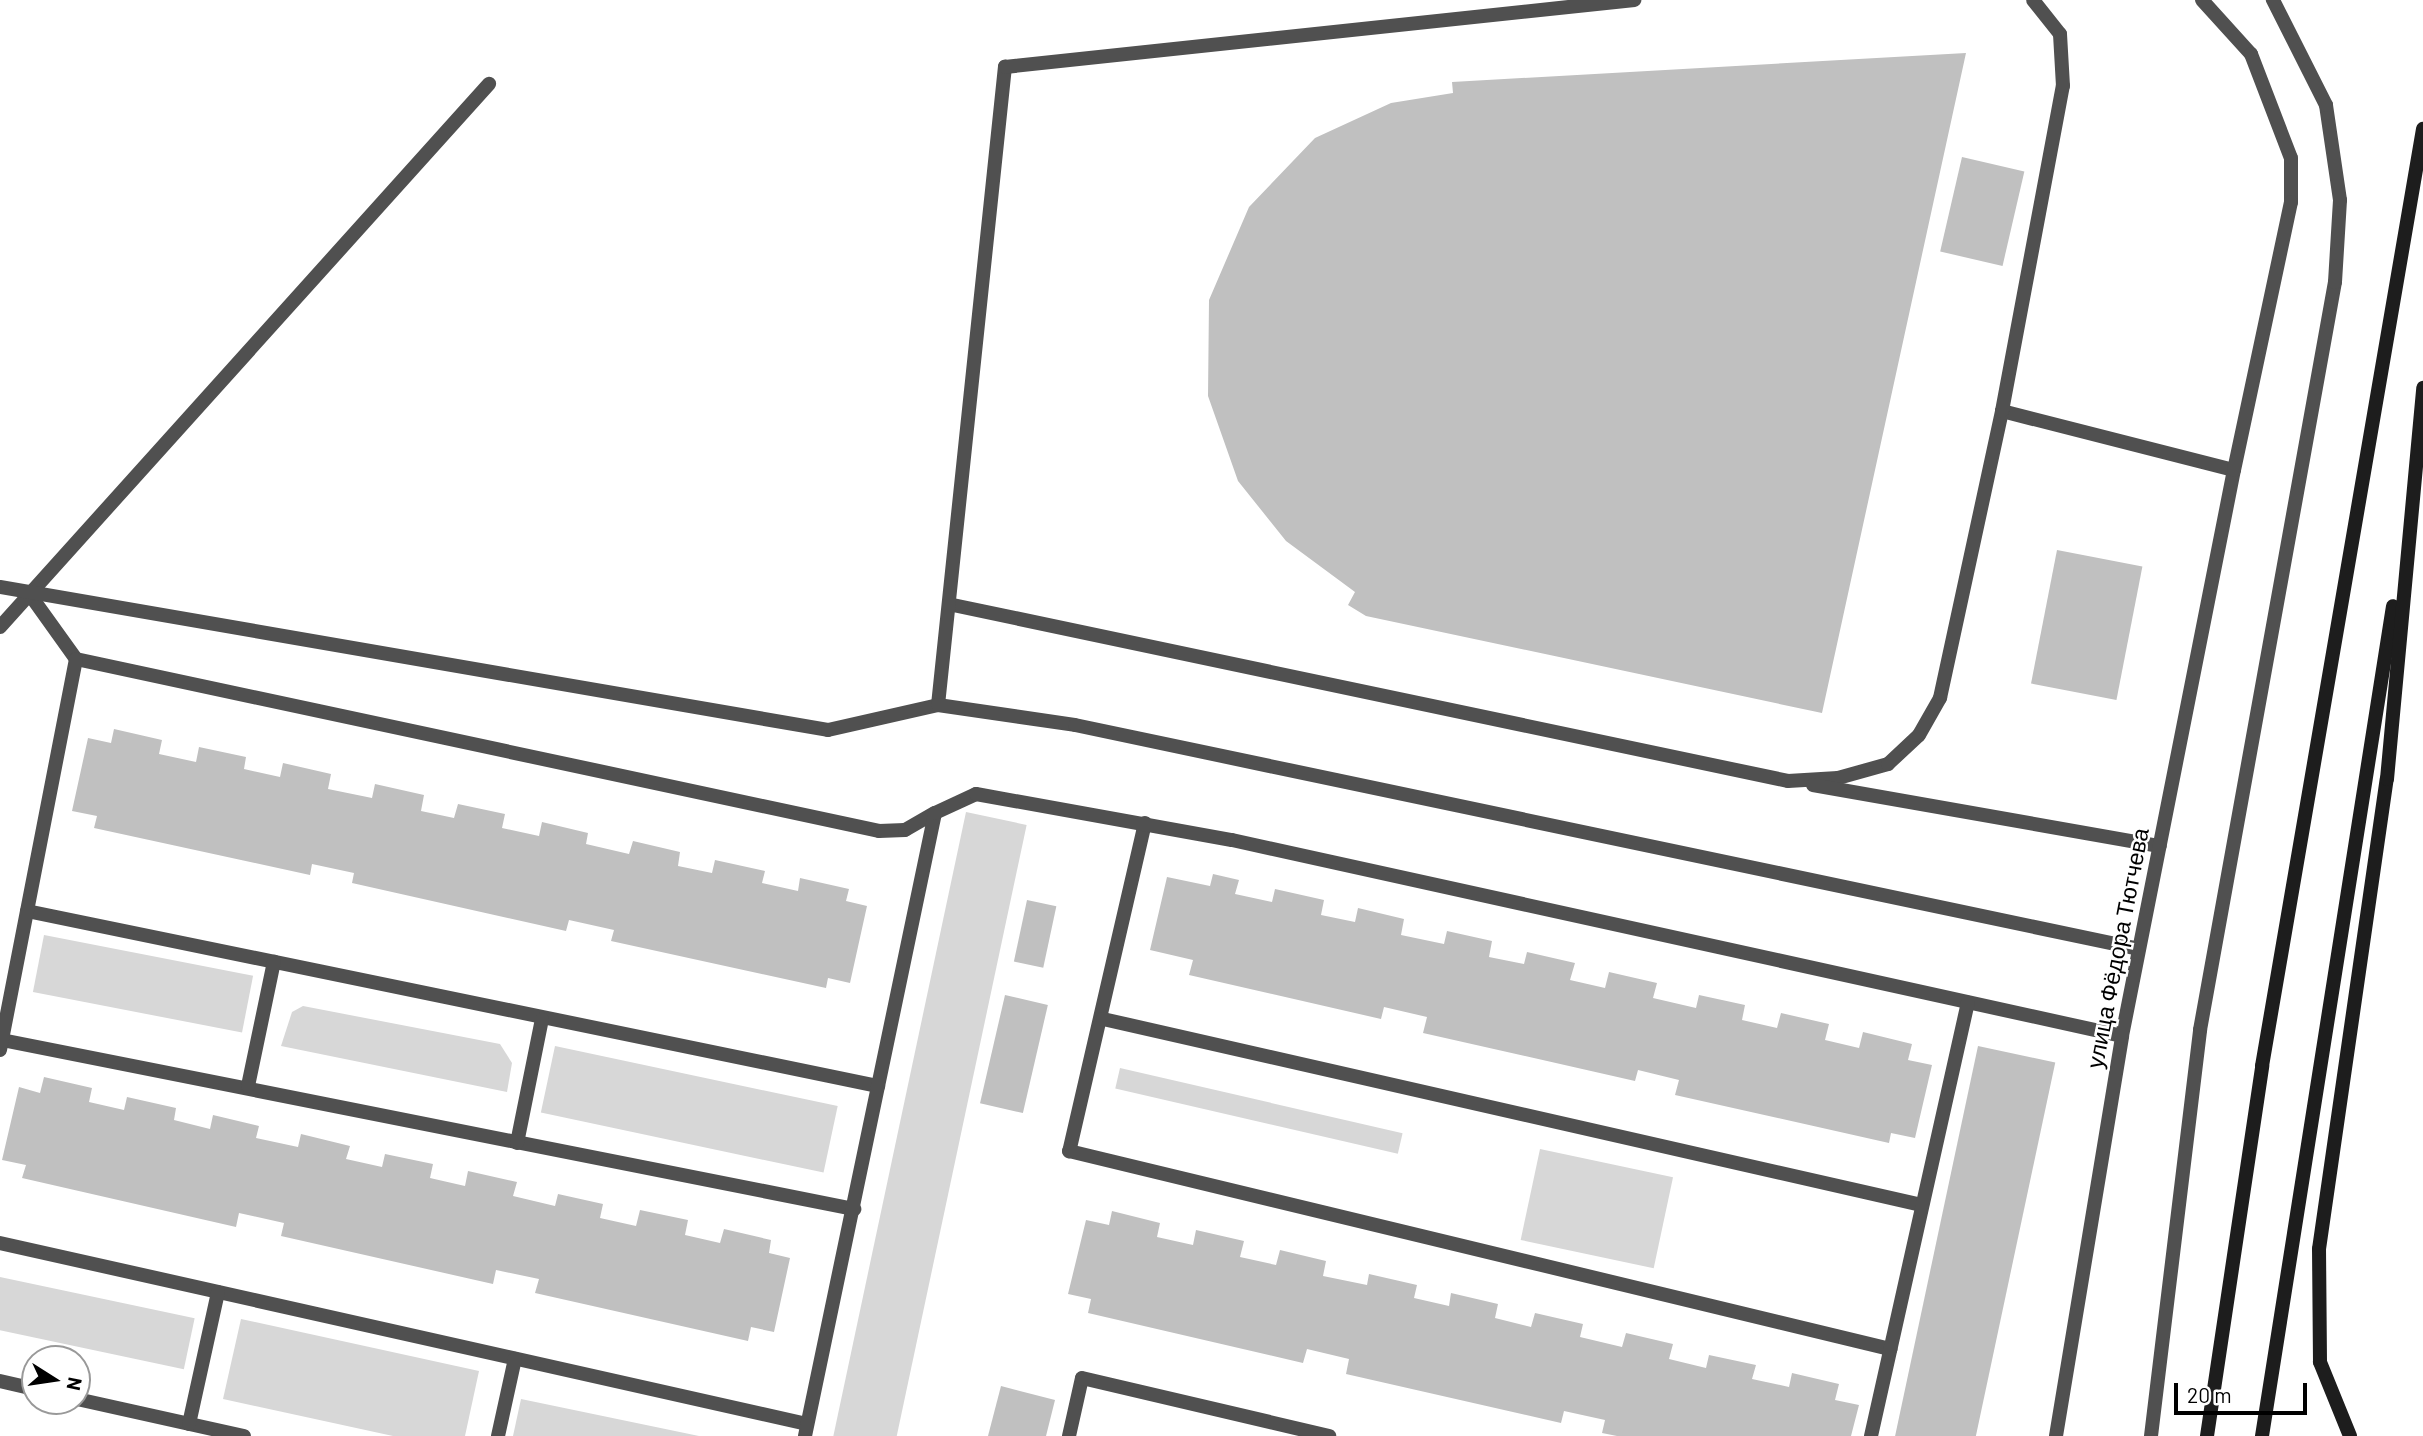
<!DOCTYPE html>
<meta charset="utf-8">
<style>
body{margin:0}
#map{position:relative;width:2423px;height:1436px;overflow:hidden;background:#fff;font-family:Barlow,sans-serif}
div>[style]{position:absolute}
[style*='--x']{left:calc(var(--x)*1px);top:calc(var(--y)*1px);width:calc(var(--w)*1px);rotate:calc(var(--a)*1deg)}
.green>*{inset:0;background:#d7d7d7;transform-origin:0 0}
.building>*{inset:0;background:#c0c0c0;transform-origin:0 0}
.service>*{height:14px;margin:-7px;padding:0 7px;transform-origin:7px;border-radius:7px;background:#505050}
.minor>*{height:14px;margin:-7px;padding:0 7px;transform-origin:7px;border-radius:7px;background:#505050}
.tertiary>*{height:14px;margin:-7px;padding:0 7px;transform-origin:7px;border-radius:7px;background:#505050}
.secondary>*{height:14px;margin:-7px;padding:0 7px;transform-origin:7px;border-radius:7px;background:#1d1d1d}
span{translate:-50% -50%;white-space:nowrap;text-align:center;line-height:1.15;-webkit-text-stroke:5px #fff;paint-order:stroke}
.street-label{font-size:23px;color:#000}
.north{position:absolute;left:21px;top:1345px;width:70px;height:70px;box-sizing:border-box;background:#fff;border:2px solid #999;border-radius:50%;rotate:102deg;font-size:19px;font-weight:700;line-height:28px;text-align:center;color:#000}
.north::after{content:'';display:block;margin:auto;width:24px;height:32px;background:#000;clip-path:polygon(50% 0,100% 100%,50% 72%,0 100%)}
.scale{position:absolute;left:2174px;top:1383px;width:133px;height:32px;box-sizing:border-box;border:4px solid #000;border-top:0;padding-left:9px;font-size:21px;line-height:24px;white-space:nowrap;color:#000;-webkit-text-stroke:5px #fff;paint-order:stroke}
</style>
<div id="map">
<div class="green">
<div style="left:966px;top:812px;width:62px;height:639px;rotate:12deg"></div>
<div style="left:44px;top:935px;width:213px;height:58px;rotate:11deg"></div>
<div style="clip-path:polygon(303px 1006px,500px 1044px,512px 1063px,507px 1092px,281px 1046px,292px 1012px)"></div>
<div style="left:555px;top:1046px;width:289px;height:68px;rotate:12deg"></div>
<div style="left:1120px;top:1068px;width:290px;height:21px;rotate:13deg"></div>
<div style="left:1540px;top:1149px;width:136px;height:93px;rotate:12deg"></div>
<div style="left:0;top:1277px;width:199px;height:52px;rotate:12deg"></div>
<div style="clip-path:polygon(241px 1319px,479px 1371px,465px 1436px,393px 1436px,223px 1399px)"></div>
<div style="clip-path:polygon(521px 1399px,699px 1436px,513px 1436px)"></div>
</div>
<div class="building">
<div style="clip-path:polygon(1966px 53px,1822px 713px,1366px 616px,1348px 605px,1355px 592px,1286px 541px,1238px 481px,1208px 396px,1209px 300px,1249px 207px,1315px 138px,1391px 103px,1453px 93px,1452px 82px)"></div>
<div style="left:1962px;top:157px;width:64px;height:97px;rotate:13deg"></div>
<div style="left:2057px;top:550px;width:87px;height:136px;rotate:11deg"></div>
<div style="clip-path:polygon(114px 729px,162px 740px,159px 754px,196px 762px,199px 747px,246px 757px,244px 769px,280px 777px,283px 763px,331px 774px,328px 789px,372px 798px,375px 784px,424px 795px,421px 811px,454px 818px,458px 804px,505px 814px,502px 828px,539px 836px,542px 822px,588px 833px,586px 844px,629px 854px,633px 841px,680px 852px,678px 866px,712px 873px,715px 860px,765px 871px,762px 883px,798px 891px,800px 878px,849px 889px,846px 901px,867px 906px,850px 983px,828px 978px,826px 988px,611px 941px,614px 930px,569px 920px,566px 931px,352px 883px,354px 873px,312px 864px,310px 875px,94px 828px,97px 816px,72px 811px,88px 738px,111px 743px)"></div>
<div style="clip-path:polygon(1213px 874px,1239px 880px,1235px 894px,1272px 902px,1275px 889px,1324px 900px,1321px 915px,1355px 922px,1358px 908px,1404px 919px,1401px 935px,1444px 944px,1447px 931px,1492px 941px,1489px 957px,1524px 964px,1527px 952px,1575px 963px,1570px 980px,1605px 988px,1609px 972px,1657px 983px,1653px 998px,1696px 1008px,1699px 995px,1745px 1005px,1742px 1020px,1777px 1028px,1781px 1013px,1829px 1024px,1825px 1040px,1859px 1048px,1863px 1032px,1912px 1044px,1908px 1060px,1932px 1065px,1915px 1138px,1891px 1133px,1889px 1143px,1675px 1095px,1679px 1080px,1638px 1070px,1635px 1081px,1423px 1033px,1427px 1017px,1384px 1007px,1381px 1019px,1189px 975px,1193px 960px,1150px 950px,1167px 877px,1210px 886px)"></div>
<div style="left:1027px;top:900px;width:30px;height:63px;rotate:12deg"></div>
<div style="left:1005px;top:995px;width:44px;height:111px;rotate:13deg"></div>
<div style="left:1978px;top:1046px;width:79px;height:399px;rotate:12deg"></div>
<div style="clip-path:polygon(44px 1077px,92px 1088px,89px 1102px,124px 1110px,127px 1097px,176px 1108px,174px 1120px,210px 1129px,213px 1115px,259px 1126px,256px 1138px,298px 1147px,301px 1134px,350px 1146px,346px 1159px,382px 1167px,385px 1154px,433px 1164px,430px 1178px,465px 1186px,468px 1171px,517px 1182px,513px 1196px,555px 1206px,558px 1194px,603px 1204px,600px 1218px,636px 1226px,640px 1210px,688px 1220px,685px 1235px,720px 1243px,724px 1229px,771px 1240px,769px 1253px,790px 1258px,774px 1332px,751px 1327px,748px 1341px,535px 1293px,539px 1279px,496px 1270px,493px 1284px,281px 1236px,284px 1223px,239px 1213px,236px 1227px,22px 1178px,26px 1165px,2px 1160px,19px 1087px,40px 1093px)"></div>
<div style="clip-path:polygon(1112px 1211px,1160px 1223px,1157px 1237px,1193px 1245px,1196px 1230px,1244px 1241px,1240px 1257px,1276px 1265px,1280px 1250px,1326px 1261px,1323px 1276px,1367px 1285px,1369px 1274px,1417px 1285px,1414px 1298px,1449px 1306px,1451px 1293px,1498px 1304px,1495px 1318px,1531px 1327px,1535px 1313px,1583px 1324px,1580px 1337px,1622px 1347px,1626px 1333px,1673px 1344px,1669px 1359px,1706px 1368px,1709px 1355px,1756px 1365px,1752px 1379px,1789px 1387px,1792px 1373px,1839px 1384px,1835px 1400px,1859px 1405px,1851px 1436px,1617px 1436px,1602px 1433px,1605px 1420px,1564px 1411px,1561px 1423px,1346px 1374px,1349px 1359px,1307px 1349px,1303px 1363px,1088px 1313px,1091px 1299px,1068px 1294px,1086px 1220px,1109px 1225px)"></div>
<div style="clip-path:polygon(1001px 1386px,1055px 1400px,1046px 1436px,988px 1436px)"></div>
</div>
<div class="service">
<div style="--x:2002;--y:411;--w:239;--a:14.3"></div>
<div style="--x:28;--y:592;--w:82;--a:54.4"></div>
<div style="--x:76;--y:659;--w:821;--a:12.09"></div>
<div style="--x:879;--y:831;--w:26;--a:-2"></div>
<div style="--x:905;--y:830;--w:34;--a:-30"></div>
<div style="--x:953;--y:605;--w:853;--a:11.9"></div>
<div style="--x:1788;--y:781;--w:50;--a:-3.4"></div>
<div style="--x:1838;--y:778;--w:52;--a:-15.6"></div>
<div style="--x:1888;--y:764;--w:42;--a:-43.1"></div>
<div style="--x:1919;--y:735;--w:43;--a:-60.4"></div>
<div style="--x:1940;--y:698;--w:294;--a:-77.8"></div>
<div style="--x:2002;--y:411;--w:331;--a:-79.4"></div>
<div style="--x:2063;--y:86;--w:52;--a:-93.3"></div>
<div style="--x:2060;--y:34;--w:43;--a:-128.5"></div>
<div style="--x:0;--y:627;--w:731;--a:-48"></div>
<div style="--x:938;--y:705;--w:642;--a:-84.01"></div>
<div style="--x:1005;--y:67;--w:633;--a:-6.08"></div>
<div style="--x:1813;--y:785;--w:352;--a:10"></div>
<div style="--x:1145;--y:823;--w:337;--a:103"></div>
<div style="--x:1069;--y:1151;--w:845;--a:13.56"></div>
<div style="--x:27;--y:911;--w:869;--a:11.62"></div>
<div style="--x:1103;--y:1019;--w:840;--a:12.8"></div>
<div style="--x:2;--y:1040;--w:869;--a:11.22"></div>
<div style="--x:0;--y:1050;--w:398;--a:-79"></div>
<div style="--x:248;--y:1086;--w:127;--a:-78.2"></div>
<div style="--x:517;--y:1143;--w:126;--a:-78.6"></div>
<div style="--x:0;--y:1243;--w:827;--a:12.64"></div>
<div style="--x:0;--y:1381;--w:36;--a:13"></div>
<div style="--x:77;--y:1399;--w:171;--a:12.5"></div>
<div style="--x:189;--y:1424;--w:135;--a:-77.6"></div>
<div style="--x:498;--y:1436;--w:79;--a:-77.6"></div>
<div style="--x:805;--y:1436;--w:636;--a:-78.21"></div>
<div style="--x:935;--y:813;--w:45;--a:-24.9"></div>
<div style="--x:976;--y:794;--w:260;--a:10.2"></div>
<div style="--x:1232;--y:840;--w:911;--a:12.42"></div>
<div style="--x:1069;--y:1436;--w:59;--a:-77.4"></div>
<div style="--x:1082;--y:1378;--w:254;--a:13.2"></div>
<div style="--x:1871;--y:1436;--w:444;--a:-77.4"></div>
</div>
<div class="minor">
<div style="--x:0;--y:587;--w:840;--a:9.8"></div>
<div style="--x:828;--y:730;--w:113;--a:-12.8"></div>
<div style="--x:938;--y:705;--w:138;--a:8.3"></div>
<div style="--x:1075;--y:725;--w:1087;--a:11.89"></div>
<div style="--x:2056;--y:1436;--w:405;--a:-80.6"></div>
<div style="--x:2122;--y:1036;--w:577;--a:-78.81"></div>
</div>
<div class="tertiary">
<div style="--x:2202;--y:0;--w:73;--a:47.8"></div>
<div style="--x:2251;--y:54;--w:111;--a:69"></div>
<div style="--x:2291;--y:158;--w:44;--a:90"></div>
<div style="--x:2291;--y:202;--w:274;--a:102"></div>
<div style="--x:2151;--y:1436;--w:409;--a:-83.1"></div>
<div style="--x:2200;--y:1030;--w:760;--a:-79.77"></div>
<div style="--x:2335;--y:282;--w:82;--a:-86.5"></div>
<div style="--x:2340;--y:200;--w:96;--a:-98.4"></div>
<div style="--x:2326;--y:105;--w:118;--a:-116.8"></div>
</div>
<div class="secondary">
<div style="--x:2207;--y:1436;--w:374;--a:-81.5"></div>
<div style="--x:2262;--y:1066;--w:951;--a:-80.25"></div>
<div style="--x:2262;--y:1436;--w:840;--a:-81.03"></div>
<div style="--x:2350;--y:1436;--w:80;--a:-112.1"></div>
<div style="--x:2320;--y:1362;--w:113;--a:-90.5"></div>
<div style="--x:2319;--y:1249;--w:475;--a:-81.8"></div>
<div style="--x:2387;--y:779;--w:393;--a:-84.7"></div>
</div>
<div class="street-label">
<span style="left:2117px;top:948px;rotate:-79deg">улица Фёдора Тютчева</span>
</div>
<div class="north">N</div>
<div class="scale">20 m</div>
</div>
